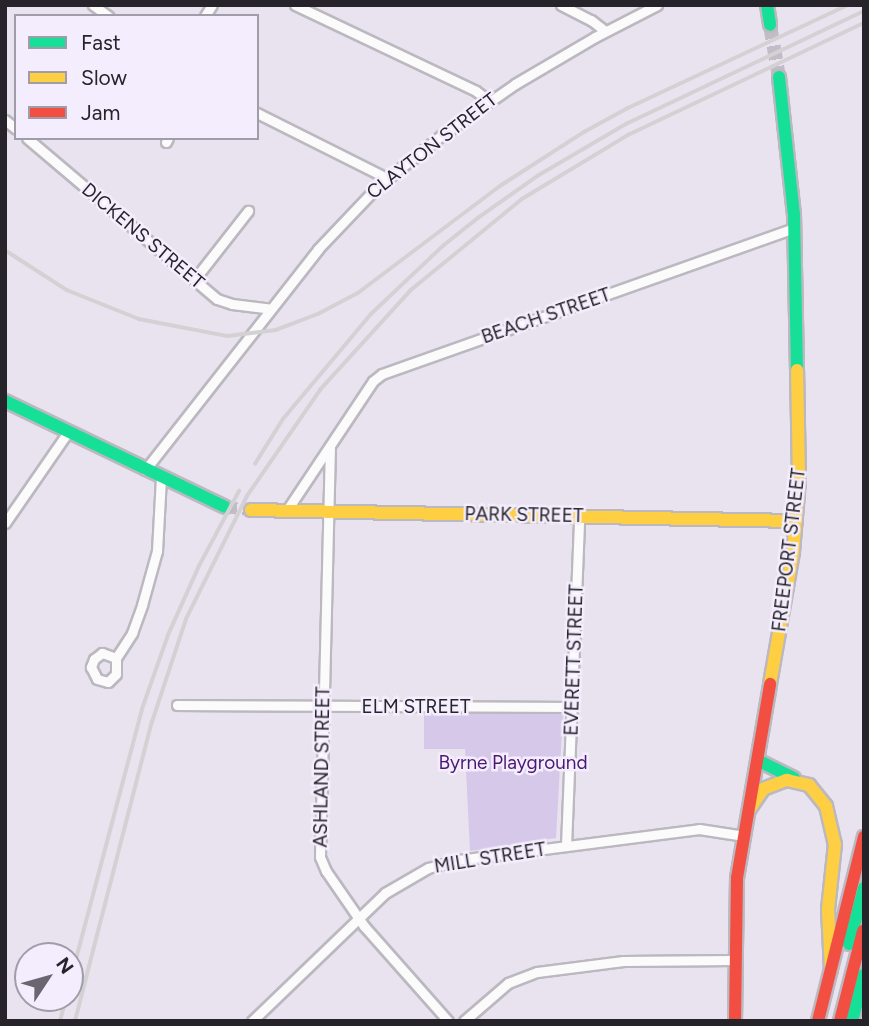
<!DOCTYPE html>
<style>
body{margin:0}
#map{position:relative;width:869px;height:1026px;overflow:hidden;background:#e8e3ee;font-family:Figtree,sans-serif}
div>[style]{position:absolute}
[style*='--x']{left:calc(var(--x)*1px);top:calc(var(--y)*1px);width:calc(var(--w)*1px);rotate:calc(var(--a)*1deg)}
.green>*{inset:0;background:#d6c8e9}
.secondary-tunnel>*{height:12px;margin-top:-6px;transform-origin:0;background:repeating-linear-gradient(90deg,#c1bdc7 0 12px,transparent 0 18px)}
.primary-tunnel>*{height:14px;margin-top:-7px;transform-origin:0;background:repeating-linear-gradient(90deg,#c1bdc7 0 14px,transparent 0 21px)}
.roads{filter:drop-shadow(2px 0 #bcb8c0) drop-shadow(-2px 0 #bcb8c0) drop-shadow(0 2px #bcb8c0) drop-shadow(0 -2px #bcb8c0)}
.street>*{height:9px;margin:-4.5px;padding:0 4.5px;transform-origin:4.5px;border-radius:4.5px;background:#fcfbfc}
.fast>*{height:12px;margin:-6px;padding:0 6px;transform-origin:6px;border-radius:6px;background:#16e098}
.slow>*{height:12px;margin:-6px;padding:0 6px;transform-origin:6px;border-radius:6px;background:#ffcf43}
.jam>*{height:12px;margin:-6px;padding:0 6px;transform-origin:6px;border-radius:6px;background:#f24e42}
.rail>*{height:3.5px;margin:-1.75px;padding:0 1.75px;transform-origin:1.75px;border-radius:1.75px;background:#d3d1d4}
span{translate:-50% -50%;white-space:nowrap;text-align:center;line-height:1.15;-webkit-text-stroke:5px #f3edfd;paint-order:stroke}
.street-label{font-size:19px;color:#26232a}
.park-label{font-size:19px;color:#4a1873}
.frame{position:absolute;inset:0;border:7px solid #26232a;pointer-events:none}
.legend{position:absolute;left:14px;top:14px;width:245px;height:126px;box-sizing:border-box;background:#f3edfd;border:2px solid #a19ca9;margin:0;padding:9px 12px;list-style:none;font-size:21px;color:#26232a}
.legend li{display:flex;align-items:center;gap:14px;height:35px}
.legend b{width:35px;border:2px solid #a19ca9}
.north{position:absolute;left:14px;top:942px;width:70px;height:70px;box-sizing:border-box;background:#f3edfd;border:2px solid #a19ca9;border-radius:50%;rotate:54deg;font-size:19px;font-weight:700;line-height:28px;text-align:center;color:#26232a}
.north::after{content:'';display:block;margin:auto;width:24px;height:32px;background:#6a666f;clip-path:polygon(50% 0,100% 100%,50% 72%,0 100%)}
</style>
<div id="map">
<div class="green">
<div style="clip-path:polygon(563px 713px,556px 838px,470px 851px,465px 749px,424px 749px,424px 714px)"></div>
</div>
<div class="secondary-tunnel">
<div style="--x:225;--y:507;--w:26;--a:7"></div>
</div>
<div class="primary-tunnel">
<div style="--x:770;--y:25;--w:53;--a:80.2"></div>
</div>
<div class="roads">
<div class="street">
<div style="--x:93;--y:5;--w:19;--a:36"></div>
<div style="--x:295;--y:5;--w:200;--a:25.4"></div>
<div style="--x:476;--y:91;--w:16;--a:38"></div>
<div style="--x:561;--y:5;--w:34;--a:27"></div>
<div style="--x:591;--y:20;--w:18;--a:38"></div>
<div style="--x:205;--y:16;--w:13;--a:-58"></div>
<div style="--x:257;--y:113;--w:145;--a:26.6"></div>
<div style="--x:5;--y:120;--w:14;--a:39"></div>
<div style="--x:27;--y:138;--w:249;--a:40.3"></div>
<div style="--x:217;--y:299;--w:16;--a:18"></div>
<div style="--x:232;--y:304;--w:39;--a:7"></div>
<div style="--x:166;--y:142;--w:4;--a:-63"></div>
<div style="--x:194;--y:280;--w:88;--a:-52"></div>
<div style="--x:330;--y:446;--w:411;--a:91.4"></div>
<div style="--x:320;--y:857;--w:15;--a:67"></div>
<div style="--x:326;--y:871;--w:67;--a:55.4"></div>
<div style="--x:364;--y:926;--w:127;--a:48.5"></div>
<div style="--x:145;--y:470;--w:281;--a:-51.9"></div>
<div style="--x:318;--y:249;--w:86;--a:-46.4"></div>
<div style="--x:377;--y:187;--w:83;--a:-38.7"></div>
<div style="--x:442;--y:135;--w:89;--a:-34.9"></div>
<div style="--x:515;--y:84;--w:93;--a:-30.4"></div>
<div style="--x:595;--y:37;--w:70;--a:-27.3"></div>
<div style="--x:287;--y:510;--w:155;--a:-56.3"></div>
<div style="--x:373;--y:381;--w:11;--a:-38"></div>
<div style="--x:382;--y:374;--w:438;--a:-19.5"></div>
<div style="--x:5;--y:523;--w:111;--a:-55.3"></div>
<div style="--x:116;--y:658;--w:15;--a:-160"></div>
<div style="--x:102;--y:653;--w:10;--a:143"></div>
<div style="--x:94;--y:659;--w:9;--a:111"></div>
<div style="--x:91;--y:667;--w:13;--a:63"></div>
<div style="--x:97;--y:679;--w:11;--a:15"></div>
<div style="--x:108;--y:682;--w:11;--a:-45"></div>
<div style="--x:116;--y:674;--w:16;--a:-90"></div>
<div style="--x:116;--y:658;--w:30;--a:-57"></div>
<div style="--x:132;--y:633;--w:30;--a:-70"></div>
<div style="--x:142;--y:605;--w:56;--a:-74.5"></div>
<div style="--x:157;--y:551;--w:74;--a:-86.9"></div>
<div style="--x:177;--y:705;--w:395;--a:0.3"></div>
<div style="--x:566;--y:846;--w:330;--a:-87.7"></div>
<div style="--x:252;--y:1021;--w:185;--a:-43.9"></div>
<div style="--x:385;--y:893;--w:50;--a:-30.2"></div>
<div style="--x:428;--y:868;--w:31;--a:-15"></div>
<div style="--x:458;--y:860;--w:243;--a:-7.3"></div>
<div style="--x:699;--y:829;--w:46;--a:8.8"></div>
<div style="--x:464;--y:1021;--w:58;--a:-40.8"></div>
<div style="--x:508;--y:983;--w:31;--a:-21"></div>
<div style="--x:537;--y:972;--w:87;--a:-7.3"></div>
<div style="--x:623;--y:961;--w:111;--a:-0.5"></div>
</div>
<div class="fast">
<div style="--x:767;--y:5;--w:20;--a:81"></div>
<div style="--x:779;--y:77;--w:138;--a:83.8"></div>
<div style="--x:794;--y:214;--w:156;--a:88.9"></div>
<div style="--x:5;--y:401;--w:244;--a:25.7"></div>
<div style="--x:759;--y:761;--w:39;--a:26"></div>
<div style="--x:849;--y:944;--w:58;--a:-75"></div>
<div style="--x:852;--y:1021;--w:48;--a:-75.4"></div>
</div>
<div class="slow">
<div style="--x:251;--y:510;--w:545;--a:1.16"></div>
<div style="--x:770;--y:684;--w:134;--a:-80.1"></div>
<div style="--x:793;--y:552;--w:71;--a:-85.2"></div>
<div style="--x:799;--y:481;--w:111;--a:-91"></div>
<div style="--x:749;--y:810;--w:25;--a:-56"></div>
<div style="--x:763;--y:789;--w:26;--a:-21"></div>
<div style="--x:787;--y:780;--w:23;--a:13"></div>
<div style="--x:809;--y:785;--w:27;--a:51"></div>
<div style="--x:826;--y:806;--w:39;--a:77"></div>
<div style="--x:835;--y:844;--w:65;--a:96.1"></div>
<div style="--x:828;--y:909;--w:61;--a:87.2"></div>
</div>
<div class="jam">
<div style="--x:735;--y:1021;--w:143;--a:-89.2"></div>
<div style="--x:737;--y:878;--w:197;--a:-80.3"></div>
<div style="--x:818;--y:1021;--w:190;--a:-76"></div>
<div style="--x:840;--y:1021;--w:93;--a:-75.7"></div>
</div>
</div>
<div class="rail">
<div style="--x:5;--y:250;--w:74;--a:32.8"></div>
<div style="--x:67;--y:290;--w:78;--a:21.9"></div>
<div style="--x:139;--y:319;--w:90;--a:10.9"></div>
<div style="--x:227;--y:336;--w:49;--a:-7"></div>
<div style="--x:276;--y:330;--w:45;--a:-20.9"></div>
<div style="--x:318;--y:314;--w:45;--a:-27.7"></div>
<div style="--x:358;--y:293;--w:178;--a:-37"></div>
<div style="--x:500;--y:186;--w:100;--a:-32.7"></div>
<div style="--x:584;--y:132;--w:50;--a:-28.6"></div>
<div style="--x:628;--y:108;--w:243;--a:-25.1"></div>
<div style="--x:255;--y:464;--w:53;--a:-58.1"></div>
<div style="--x:283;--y:419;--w:137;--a:-50"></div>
<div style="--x:371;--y:314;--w:100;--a:-43.4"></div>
<div style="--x:444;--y:245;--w:43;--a:-38.5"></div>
<div style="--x:478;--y:218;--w:75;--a:-35.2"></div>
<div style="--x:539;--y:175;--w:101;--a:-30.4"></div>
<div style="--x:626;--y:124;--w:263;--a:-25.4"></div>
<div style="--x:70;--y:982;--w:282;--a:-75.2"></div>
<div style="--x:142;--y:709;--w:78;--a:-70.6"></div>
<div style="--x:168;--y:635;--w:76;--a:-65.8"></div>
<div style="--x:199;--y:566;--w:85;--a:-61.9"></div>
<div style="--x:60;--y:1021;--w:24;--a:-75"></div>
<div style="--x:75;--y:1021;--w:309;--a:-75.6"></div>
<div style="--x:152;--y:722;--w:108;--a:-71.7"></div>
<div style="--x:186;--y:619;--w:137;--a:-63.6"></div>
<div style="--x:247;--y:496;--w:129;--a:-55.4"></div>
<div style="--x:320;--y:390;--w:135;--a:-47.7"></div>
<div style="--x:411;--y:290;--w:144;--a:-39.3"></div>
<div style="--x:522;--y:199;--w:124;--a:-31.1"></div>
<div style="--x:628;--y:135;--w:261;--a:-25.4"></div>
</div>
<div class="street-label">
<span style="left:432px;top:146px;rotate:-38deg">CLAYTON STREET</span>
<span style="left:143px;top:236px;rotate:40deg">DICKENS STREET</span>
<span style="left:546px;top:316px;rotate:-19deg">BEACH STREET</span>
<span style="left:524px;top:515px;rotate:1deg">PARK STREET</span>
<span style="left:789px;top:550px;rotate:-83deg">FREEPORT STREET</span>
<span style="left:574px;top:660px;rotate:-88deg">EVERETT STREET</span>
<span style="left:416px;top:707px">ELM STREET</span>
<span style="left:322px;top:767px;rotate:-89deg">ASHLAND STREET</span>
<span style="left:490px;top:858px;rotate:-9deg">MILL STREET</span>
</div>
<div class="park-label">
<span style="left:513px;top:763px">Byrne Playground</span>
</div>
<div class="frame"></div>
<ul class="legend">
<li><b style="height:9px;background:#16e098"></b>Fast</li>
<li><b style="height:9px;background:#ffcf43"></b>Slow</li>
<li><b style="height:9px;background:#f24e42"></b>Jam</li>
</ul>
<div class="north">N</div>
</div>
